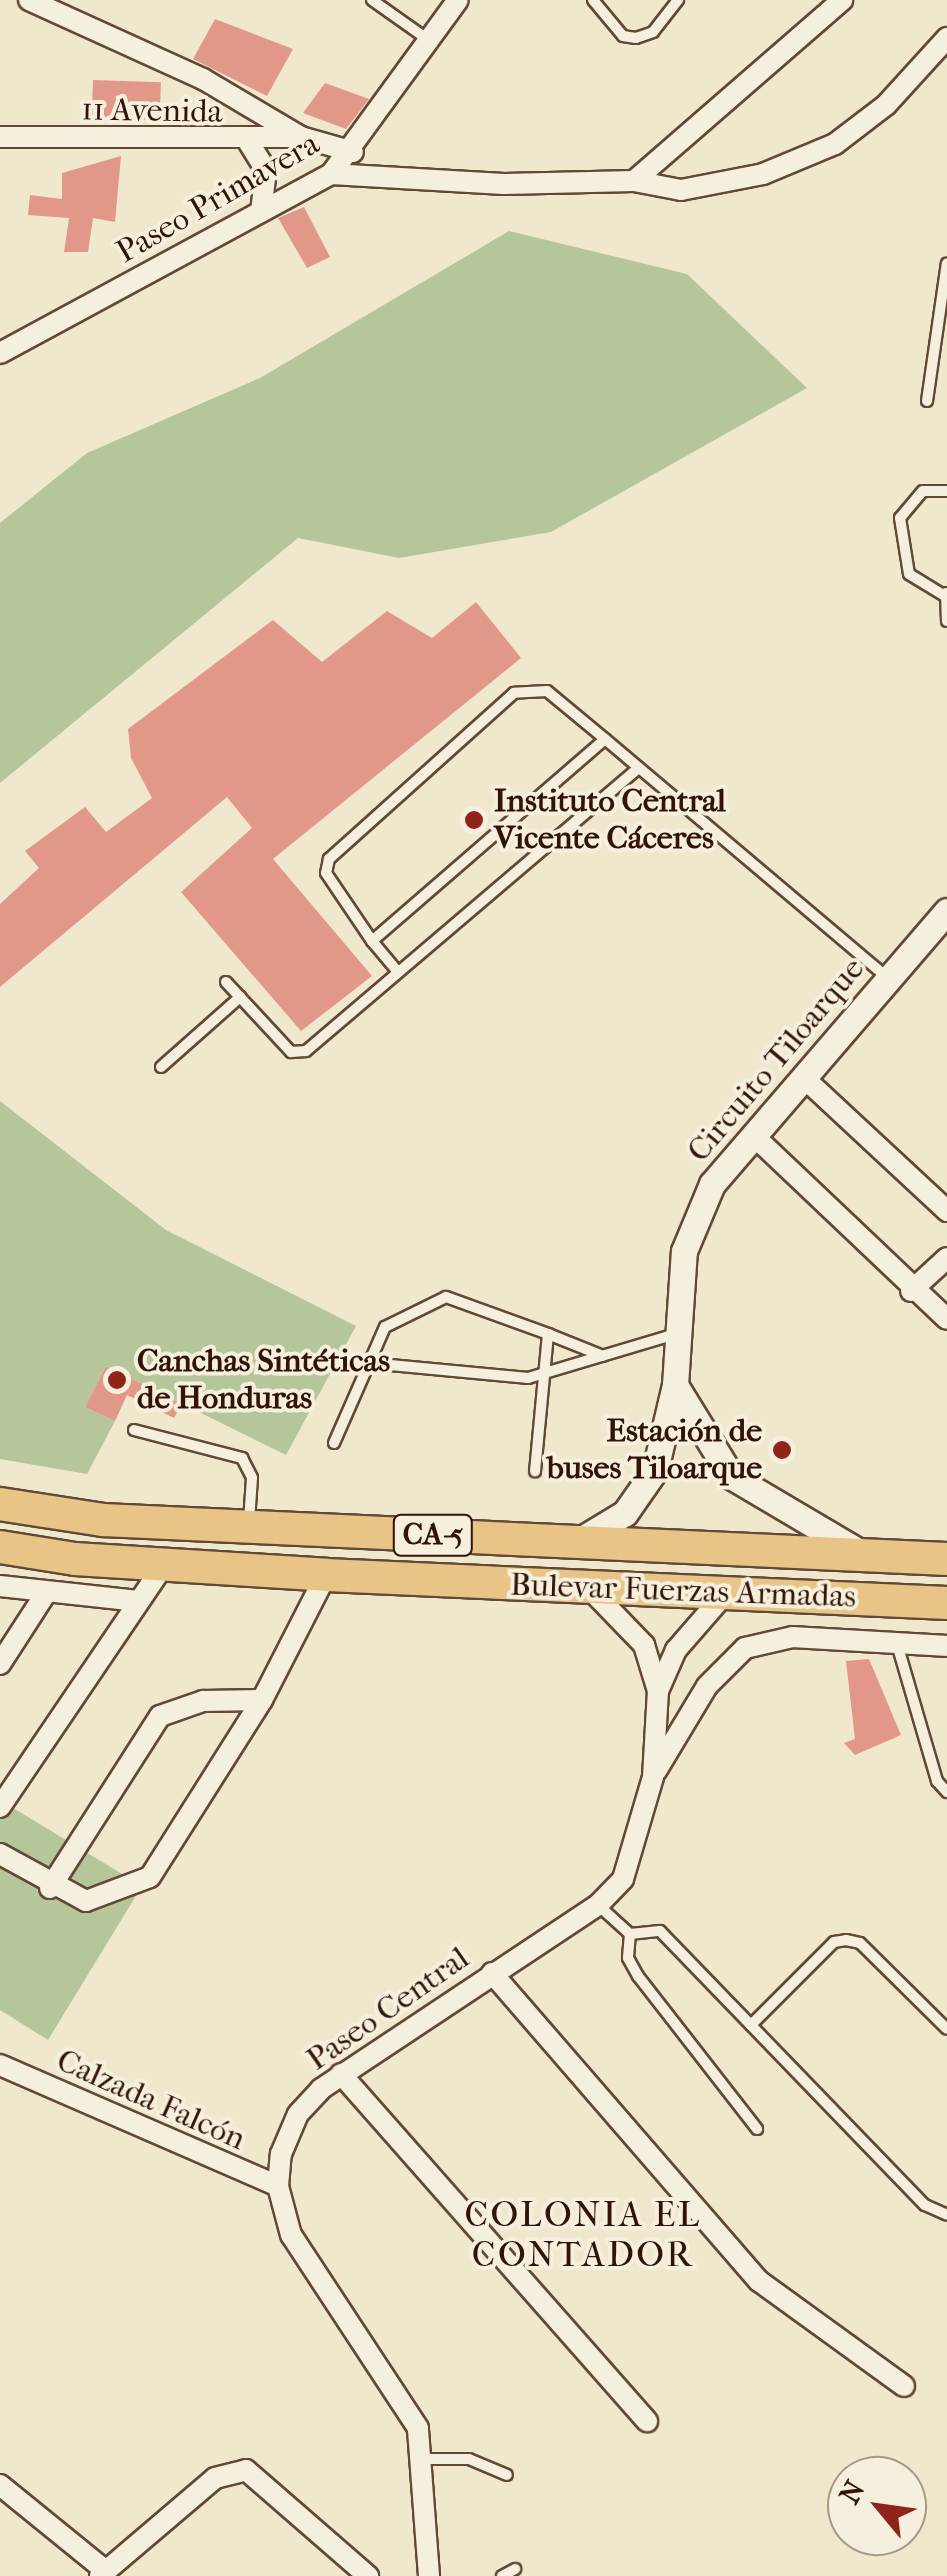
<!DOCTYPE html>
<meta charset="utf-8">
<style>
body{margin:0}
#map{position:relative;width:947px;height:2576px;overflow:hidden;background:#f0e8cd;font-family:"IM FELL French Canon",serif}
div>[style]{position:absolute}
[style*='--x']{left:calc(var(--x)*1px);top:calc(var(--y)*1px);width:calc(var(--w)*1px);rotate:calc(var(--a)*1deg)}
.green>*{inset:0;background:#b6c69b}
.building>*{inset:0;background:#e29889;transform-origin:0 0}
.roads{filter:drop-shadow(2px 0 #624837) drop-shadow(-2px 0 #624837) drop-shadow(0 2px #624837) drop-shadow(0 -2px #624837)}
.service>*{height:10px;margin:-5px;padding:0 5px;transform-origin:5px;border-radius:5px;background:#f5f0de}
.minor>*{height:20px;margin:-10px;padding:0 10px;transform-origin:10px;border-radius:10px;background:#f5f0de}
.tertiary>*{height:25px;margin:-12.5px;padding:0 12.5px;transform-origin:12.5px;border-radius:12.5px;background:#f5f0de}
.trunk>*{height:32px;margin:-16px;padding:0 16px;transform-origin:16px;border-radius:16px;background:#e8c486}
.dots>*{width:28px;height:28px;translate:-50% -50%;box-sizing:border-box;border:5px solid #f5f0de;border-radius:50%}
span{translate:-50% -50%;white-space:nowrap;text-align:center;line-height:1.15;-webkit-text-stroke:8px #f5f0de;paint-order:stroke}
.shield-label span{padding:2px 8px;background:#f5f0de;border:2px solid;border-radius:8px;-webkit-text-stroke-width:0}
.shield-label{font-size:30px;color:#321305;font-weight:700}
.street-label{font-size:32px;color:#321305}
.poi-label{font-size:32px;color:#321305;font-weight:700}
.left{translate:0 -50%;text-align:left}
.right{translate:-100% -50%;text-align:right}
.neighbourhood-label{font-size:35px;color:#321305;letter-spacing:2.5px}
.north{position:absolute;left:827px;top:2456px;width:100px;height:100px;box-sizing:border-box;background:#f5f0de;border:2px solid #a79887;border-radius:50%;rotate:299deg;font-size:28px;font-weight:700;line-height:40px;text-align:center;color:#321305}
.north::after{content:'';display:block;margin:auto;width:35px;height:45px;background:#8f2418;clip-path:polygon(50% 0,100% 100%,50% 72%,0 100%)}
</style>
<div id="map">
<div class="green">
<div style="clip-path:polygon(509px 231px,687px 274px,807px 388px,551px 532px,399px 558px,298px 538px,0 783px,0 523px,87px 453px,260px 378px)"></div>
<div style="clip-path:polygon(0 1101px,166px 1230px,356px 1326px,286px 1455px,106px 1366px,85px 1407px,115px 1421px,87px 1474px,0 1459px)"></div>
<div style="clip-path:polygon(0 1800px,142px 1886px,48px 2040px,0 2010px)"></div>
</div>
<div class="building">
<div style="clip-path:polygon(215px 19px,293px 49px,267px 96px,193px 59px)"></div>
<div style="left:93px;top:80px;width:68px;height:38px;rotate:2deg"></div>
<div style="clip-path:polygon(325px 83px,369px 99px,346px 129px,303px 113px)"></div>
<div style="clip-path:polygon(121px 156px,115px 222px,93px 218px,88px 252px,64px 252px,69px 218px,28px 215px,30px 195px,62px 199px,62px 173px)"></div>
<div style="clip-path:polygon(304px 207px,330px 257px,307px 268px,278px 218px)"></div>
<div style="clip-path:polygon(476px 602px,521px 658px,273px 859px,372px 976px,301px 1031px,181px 892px,252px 828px,227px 797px,0 987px,0 904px,39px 868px,25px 851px,85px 807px,106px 832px,152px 798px,131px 758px,128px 729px,273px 620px,322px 662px,387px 611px,432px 638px)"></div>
<div style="clip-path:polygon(106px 1366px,182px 1404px,174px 1418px,127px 1395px,115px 1421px,85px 1407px)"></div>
<div style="clip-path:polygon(869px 1659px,901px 1735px,855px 1755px,844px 1743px,855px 1739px,846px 1661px)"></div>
</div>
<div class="roads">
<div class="service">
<div style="--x:372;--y:0;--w:71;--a:35.3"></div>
<div style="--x:593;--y:0;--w:47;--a:50.2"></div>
<div style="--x:623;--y:36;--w:13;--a:9"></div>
<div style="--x:636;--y:38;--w:18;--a:-19"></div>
<div style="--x:653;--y:32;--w:41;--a:-52"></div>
<div style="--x:927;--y:401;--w:139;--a:-81.8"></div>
<div style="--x:946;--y:593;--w:28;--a:88"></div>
<div style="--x:945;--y:596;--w:42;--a:-148.6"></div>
<div style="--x:909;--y:574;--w:57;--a:-99.1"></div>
<div style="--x:900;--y:518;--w:35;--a:-50"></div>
<div style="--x:923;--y:491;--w:24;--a:0"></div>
<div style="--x:605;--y:739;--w:369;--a:40.2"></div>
<div style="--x:372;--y:941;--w:308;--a:-40.9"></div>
<div style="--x:605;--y:739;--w:75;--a:-140.4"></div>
<div style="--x:547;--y:691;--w:33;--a:177"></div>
<div style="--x:514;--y:693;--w:249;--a:138.1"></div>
<div style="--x:329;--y:859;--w:14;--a:102"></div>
<div style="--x:326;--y:873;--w:82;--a:55.9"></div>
<div style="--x:372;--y:941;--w:40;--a:50"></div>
<div style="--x:226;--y:982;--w:96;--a:47.1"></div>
<div style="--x:291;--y:1052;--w:15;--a:-4"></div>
<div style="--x:306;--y:1051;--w:436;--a:-40.4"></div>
<div style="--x:161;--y:1067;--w:106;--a:-41.5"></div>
<div style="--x:548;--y:1334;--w:59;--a:21.8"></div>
<div style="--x:369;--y:1363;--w:160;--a:5.4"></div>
<div style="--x:528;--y:1378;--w:154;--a:-16.6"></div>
<div style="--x:134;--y:1430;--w:112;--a:14.5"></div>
<div style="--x:242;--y:1458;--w:22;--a:63"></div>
<div style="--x:252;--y:1478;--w:43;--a:94"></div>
<div style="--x:334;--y:1443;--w:127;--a:-66.3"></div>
<div style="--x:385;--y:1327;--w:68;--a:-26.2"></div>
<div style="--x:446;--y:1297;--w:109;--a:19.9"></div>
<div style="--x:548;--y:1334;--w:138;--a:95.4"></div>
<div style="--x:897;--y:1644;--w:143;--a:73.7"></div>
<div style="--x:937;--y:1781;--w:15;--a:48"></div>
<div style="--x:598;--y:1905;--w:43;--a:42.2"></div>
<div style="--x:630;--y:1934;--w:24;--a:95"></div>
<div style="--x:628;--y:1958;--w:21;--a:61"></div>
<div style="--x:638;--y:1976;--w:194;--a:52.1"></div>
<div style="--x:630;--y:1934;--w:30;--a:-6"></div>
<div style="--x:660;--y:1931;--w:381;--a:46"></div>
<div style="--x:925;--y:2205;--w:24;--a:24"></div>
<div style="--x:751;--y:2025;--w:117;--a:-45"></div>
<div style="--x:834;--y:1942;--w:12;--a:-9"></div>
<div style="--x:846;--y:1940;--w:14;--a:12"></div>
<div style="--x:860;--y:1943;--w:122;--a:44.7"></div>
<div style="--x:421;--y:2459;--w:48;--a:0"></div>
<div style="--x:469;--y:2459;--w:41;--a:22.8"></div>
<div style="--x:502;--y:2576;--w:15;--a:-28"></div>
</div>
<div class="minor">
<div style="--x:29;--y:0;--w:191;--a:24.4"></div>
<div style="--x:203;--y:79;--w:114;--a:30.6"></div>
<div style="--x:301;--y:137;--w:54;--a:16.1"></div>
<div style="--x:0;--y:137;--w:301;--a:0"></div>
<div style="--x:249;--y:143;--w:32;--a:58"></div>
<div style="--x:266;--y:170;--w:42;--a:96.8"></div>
<div style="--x:331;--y:174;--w:173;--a:3.3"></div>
<div style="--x:504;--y:184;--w:130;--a:-1.3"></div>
<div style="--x:634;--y:181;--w:276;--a:-41"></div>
<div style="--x:634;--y:181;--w:48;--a:10.8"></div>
<div style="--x:681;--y:190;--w:84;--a:-11"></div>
<div style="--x:763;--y:174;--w:78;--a:-22.6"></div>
<div style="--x:835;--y:144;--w:64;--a:-37.4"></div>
<div style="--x:886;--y:105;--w:91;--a:-47.7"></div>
<div style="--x:0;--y:353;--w:376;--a:-28.4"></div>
<div style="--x:331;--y:174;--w:215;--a:-53.9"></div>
<div style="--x:803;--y:1077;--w:197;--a:42.9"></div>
<div style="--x:753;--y:1135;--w:267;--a:43.5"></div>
<div style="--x:911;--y:1291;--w:49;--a:-42.5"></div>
<div style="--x:0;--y:1586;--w:139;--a:6.2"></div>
<div style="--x:590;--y:1589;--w:78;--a:46"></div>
<div style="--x:644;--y:1645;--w:48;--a:73.1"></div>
<div style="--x:0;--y:1664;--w:85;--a:-57.1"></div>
<div style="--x:656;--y:1771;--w:99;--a:-59"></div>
<div style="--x:707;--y:1686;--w:54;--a:-45"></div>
<div style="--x:745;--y:1648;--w:49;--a:-12.9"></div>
<div style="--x:793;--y:1637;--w:154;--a:3.3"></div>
<div style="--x:0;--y:1807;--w:292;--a:-55.9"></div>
<div style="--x:0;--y:1854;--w:98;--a:28.7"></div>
<div style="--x:86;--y:1901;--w:68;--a:-20.6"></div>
<div style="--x:150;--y:1877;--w:209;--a:-57.7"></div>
<div style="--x:50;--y:1888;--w:204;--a:-57.4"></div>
<div style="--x:160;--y:1716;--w:46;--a:-19.2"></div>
<div style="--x:203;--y:1701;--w:59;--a:-1"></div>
<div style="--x:262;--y:1700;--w:140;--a:-62.9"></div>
<div style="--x:492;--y:1973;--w:408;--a:49.1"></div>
<div style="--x:759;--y:2281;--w:179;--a:35.9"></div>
<div style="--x:0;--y:2065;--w:303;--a:23.5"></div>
<div style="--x:341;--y:2074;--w:463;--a:48.6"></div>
<div style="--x:0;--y:2485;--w:136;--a:39.1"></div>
<div style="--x:100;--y:2576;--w:151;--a:-40.4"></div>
<div style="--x:215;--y:2478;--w:32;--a:-14"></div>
<div style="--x:246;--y:2470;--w:162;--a:41"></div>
<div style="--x:429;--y:2576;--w:148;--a:-94.3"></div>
<div style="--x:418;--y:2428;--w:231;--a:-123.3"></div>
<div style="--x:291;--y:2235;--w:51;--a:-104.9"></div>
<div style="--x:278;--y:2186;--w:32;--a:-85"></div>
<div style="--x:281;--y:2154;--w:43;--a:-67"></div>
<div style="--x:298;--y:2114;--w:34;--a:-47"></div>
<div style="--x:321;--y:2089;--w:333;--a:-33.6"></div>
<div style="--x:598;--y:1905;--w:36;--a:-46"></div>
<div style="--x:623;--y:1879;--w:106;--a:-73.6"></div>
<div style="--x:653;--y:1777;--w:86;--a:-86.7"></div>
<div style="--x:658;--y:1691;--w:45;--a:-66.3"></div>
<div style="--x:676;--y:1650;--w:81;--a:-49"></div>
</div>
<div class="tertiary">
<div style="--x:675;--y:1385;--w:107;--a:58.4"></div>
<div style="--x:731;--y:1476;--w:147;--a:30.6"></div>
<div style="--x:577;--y:1542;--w:56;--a:-31.1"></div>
<div style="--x:625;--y:1513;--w:52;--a:-55.1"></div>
<div style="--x:655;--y:1470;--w:87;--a:-76.8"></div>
<div style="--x:675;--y:1385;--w:134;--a:-86.2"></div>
<div style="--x:684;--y:1251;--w:73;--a:-67.3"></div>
<div style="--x:712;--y:1184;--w:360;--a:-49.3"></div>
</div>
<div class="trunk">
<div style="--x:0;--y:1504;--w:104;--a:8.8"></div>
<div style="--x:103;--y:1520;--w:845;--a:2.65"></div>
<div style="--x:0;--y:1547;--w:76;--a:9.1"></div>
<div style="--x:75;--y:1559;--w:252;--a:3.6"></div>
<div style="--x:326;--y:1575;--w:622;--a:2.58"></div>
</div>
</div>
<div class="dots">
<div style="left:474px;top:820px;background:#8f2418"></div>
<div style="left:117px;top:1380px;background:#8f2418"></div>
<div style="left:782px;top:1450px;background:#8f2418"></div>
</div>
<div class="shield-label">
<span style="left:433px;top:1535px">CA-5</span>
</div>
<div class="street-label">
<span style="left:152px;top:111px;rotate:1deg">11 Avenida</span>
<span style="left:218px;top:198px;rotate:-30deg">Paseo Primavera</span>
<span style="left:776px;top:1060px;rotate:-50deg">Circuito Tiloarque</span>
<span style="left:683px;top:1591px;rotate:2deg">Bulevar Fuerzas Armadas</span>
<span style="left:388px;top:2009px;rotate:-35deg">Paseo Central</span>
<span style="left:151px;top:2100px;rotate:24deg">Calzada Falcón</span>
</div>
<div class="poi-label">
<span class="left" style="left:494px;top:820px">Instituto Central<br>Vicente Cáceres</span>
<span class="left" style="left:137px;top:1380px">Canchas Sintéticas<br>de Honduras</span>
<span class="right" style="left:762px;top:1450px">Estación de<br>buses Tiloarque</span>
</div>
<div class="neighbourhood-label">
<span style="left:583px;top:2235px">COLONIA EL<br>CONTADOR</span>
</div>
<div class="north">N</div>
</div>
